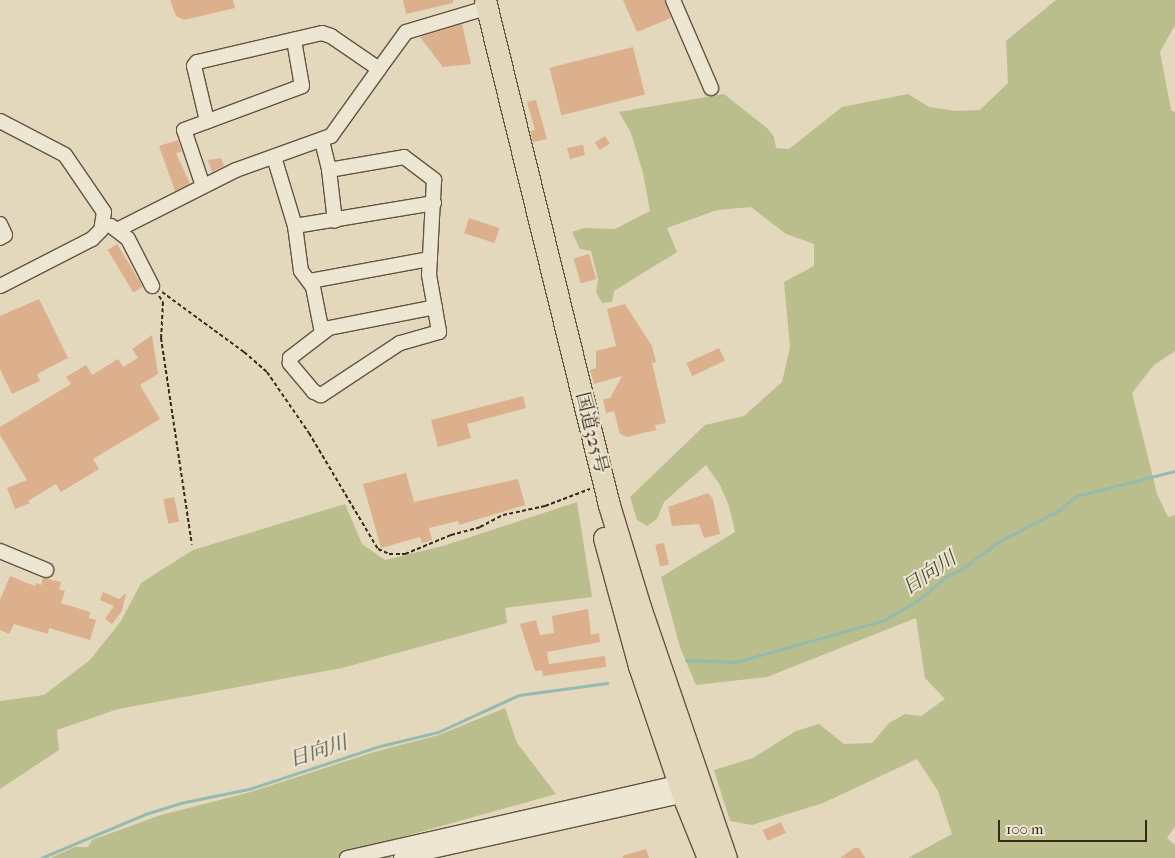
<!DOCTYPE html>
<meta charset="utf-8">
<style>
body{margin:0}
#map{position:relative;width:1175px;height:858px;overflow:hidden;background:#e3d8bc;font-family:"IM FELL French Canon","Noto Serif JP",serif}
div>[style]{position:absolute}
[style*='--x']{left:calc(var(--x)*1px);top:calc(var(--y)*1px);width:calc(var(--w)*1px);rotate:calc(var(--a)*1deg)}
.green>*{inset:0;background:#babd8c}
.stream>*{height:3px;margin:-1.5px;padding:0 1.5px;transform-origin:1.5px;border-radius:1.5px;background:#95baaf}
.building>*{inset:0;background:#dcaf8d;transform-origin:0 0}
.path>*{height:2px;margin-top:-1px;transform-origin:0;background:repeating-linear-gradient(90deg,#382819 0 4px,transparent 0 6.5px)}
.roads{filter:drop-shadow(1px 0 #635442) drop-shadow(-1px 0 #635442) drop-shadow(0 1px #635442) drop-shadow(0 -1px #635442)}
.minor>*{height:14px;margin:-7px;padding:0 7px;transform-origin:7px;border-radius:7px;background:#ede6d3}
.highway>*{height:21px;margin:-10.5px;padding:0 10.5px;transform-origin:10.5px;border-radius:10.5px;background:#e3d8bc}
span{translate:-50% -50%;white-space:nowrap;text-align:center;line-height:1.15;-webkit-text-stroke:4px #ede6d3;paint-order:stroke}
.street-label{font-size:19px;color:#382819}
.water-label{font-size:20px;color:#4f4c3e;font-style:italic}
.scale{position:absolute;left:998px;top:820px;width:149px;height:22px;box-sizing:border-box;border:2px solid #382819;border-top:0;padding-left:6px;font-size:15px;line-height:18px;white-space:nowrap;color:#382819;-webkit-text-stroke:4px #ede6d3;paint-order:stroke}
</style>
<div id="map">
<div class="green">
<div style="clip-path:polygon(1056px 0,1175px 0,1175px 25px,1160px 52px,1171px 110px,1175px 112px,1175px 351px,1154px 365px,1132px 393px,1157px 494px,1168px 517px,1175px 515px,1175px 826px,1167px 838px,1175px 845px,1175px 858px,908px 858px,952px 834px,938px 791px,917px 759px,823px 803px,752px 825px,730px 821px,714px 770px,753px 758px,796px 731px,819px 724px,844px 744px,872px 743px,889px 723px,905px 714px,921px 716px,945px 699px,925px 678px,916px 618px,767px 677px,696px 685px,680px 647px,661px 577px,735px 532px,729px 506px,720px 485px,706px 465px,664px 502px,657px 519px,647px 526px,637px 520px,630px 497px,705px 425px,744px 416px,782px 382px,790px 347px,784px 282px,814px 266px,814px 244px,786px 234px,751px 207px,717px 210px,667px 228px,677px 252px,614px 291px,612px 302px,602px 303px,596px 292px,598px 279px,591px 251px,580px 249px,572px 232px,584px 228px,615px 229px,650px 211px,643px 173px,631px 133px,619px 112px,724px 94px,767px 128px,774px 137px,776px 148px,789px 149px,842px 107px,908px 94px,929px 107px,956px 111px,980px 110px,1008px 83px,1006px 41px)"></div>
<div style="clip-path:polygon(577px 502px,592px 597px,505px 608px,507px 623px,342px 668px,118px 709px,57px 730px,59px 750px,0 789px,0 701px,44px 695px,90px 660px,121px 621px,141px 583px,193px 550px,345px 504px,362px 544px,385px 560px,443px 546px)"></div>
<div style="clip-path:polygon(505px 708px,517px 743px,556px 794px,395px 839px,390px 858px,50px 858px,75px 847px,88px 847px,92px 840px,161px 815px,251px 792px,374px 752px,439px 735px)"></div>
</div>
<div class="stream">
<div style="--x:686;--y:660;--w:50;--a:2.3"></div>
<div style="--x:736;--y:662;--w:154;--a:-15.8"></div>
<div style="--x:884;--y:620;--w:42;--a:-30.3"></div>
<div style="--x:920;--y:599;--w:33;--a:-41"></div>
<div style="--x:945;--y:577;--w:19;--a:-25"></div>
<div style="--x:962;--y:569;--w:45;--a:-36.9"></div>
<div style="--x:998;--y:542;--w:69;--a:-27.7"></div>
<div style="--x:1059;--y:510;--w:22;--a:-39"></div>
<div style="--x:1076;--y:496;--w:102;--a:-14.2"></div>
<div style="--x:41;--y:858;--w:113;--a:-22.9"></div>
<div style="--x:145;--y:814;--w:37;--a:-17"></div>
<div style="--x:180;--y:803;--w:70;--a:-11.5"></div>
<div style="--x:249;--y:789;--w:138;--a:-18.2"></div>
<div style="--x:380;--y:746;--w:60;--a:-13.6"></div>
<div style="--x:438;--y:732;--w:89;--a:-24.6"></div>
<div style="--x:519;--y:695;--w:89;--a:-7.8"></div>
</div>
<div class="building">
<div style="clip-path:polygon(170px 0,233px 0,235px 8px,184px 20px,176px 16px)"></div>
<div style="clip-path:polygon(403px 0,453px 0,453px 3px,406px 14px)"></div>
<div style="clip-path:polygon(623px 0,664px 0,671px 18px,637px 32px)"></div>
<div style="clip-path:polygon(462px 24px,471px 64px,443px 67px,420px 37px)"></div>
<div style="left:633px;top:47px;width:49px;height:86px;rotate:76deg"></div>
<div style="clip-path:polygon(536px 100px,547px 139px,533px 142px,530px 131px,535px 130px,527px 102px)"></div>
<div style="left:605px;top:136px;width:9px;height:12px;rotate:58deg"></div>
<div style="clip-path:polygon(178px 140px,182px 152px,176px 153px,190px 184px,175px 191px,159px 146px)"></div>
<div style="clip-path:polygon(583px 145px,585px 155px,570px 159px,567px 148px)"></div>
<div style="clip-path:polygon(221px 158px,224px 166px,212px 172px,208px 160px)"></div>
<div style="left:469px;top:218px;width:32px;height:16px;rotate:18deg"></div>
<div style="left:117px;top:244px;width:50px;height:11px;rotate:59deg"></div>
<div style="left:589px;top:254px;width:26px;height:16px;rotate:74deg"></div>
<div style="clip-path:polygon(39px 299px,68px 358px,37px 374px,40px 381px,12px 394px,0 369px,0 316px)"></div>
<div style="clip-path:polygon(625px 304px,652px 346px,656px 362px,652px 363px,666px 423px,655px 425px,656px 430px,627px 437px,620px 434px,614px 411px,606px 413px,603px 399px,610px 398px,622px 376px,594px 384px,590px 370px,596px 368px,596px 351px,616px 346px,607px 309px)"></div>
<div style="clip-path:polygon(152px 335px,158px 374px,140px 385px,160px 419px,93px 459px,99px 469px,61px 492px,56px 484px,28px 501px,30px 503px,15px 509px,7px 488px,27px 480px,0 435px,0 427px,71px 384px,66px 377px,86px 365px,92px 375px,118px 359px,123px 367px,138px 358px,132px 349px)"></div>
<div style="left:719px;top:348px;width:14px;height:36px;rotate:65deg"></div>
<div style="clip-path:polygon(523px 396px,526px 408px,467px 424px,471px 438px,438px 447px,431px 420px)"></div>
<div style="clip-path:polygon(406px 473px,414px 502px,518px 479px,525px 505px,459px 525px,458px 521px,429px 528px,432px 540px,422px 543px,420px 537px,381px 548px,363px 484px)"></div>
<div style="clip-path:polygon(708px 493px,713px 499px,720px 534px,704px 538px,699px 524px,672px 526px,668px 507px)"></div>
<div style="left:174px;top:497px;width:25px;height:11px;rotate:78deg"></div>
<div style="left:664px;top:543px;width:22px;height:9px;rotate:77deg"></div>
<div style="clip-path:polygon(10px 576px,35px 586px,36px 583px,41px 585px,43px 578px,61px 582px,59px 589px,65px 591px,61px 603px,90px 612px,89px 618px,96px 620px,90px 640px,49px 628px,48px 634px,14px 624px,9px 634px,0 630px,0 600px)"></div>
<div style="clip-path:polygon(103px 592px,119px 599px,126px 593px,122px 611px,112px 624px,105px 619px,114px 606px,100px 600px)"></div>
<div style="clip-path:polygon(588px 609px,591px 635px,599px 633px,600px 642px,547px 652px,549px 664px,605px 656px,606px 667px,543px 676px,542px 670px,535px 671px,520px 624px,536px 620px,540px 635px,554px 633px,552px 616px)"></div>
<div style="left:781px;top:822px;width:12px;height:20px;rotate:66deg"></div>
<div style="clip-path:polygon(854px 848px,859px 848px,865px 858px,840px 858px)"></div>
<div style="clip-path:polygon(646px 849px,649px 858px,623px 858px,622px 856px)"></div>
</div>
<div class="path">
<div style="--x:162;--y:292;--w:102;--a:36.2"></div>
<div style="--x:244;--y:352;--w:30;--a:41"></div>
<div style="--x:267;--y:372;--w:74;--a:55.5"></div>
<div style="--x:309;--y:433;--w:135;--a:59.3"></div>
<div style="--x:378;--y:549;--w:12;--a:24"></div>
<div style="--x:389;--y:554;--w:16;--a:0"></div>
<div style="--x:405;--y:554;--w:50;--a:-22.4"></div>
<div style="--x:451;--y:535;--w:30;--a:-15"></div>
<div style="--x:480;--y:527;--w:26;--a:-28"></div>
<div style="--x:503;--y:515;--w:43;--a:-12.1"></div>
<div style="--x:545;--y:506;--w:48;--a:-20.7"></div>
<div style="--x:159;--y:296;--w:7;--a:56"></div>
<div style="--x:163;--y:302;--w:36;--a:93"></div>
<div style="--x:161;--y:338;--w:209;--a:81.5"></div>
</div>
<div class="roads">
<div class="minor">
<div style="--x:673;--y:0;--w:96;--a:66.6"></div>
<div style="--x:379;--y:69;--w:46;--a:-53.9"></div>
<div style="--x:406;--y:32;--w:84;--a:-16.7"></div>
<div style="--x:0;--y:121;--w:73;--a:27.6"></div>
<div style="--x:65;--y:155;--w:69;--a:55.6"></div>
<div style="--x:104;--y:212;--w:18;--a:99"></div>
<div style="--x:101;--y:230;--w:13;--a:135"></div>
<div style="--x:92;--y:239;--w:103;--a:152.9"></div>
<div style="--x:322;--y:141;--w:30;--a:76"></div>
<div style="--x:329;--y:170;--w:76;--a:-9.8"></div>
<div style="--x:404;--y:157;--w:38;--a:37"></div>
<div style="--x:434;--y:180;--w:95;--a:93"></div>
<div style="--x:429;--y:275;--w:57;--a:79.9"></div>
<div style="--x:439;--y:331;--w:1;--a:90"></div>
<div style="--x:439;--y:332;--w:41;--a:164.2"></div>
<div style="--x:400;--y:343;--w:95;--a:146.6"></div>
<div style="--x:321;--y:395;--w:8;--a:-157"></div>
<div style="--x:314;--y:392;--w:38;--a:-130"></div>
<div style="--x:290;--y:363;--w:5;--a:-90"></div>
<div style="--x:290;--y:358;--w:49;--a:-37.6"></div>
<div style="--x:329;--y:328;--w:108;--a:-11.2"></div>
<div style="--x:274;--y:157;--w:72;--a:73.1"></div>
<div style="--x:295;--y:226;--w:45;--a:82.4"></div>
<div style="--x:301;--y:271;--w:20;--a:53"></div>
<div style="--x:313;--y:287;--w:47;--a:78.9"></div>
<div style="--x:329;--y:170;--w:51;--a:83.3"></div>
<div style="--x:203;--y:186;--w:59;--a:-108.7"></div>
<div style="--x:184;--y:130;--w:126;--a:-20.4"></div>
<div style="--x:302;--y:86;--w:47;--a:-99.9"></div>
<div style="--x:0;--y:224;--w:12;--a:66"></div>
<div style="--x:5;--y:235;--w:6;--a:149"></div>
<div style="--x:111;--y:226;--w:21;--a:37"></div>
<div style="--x:128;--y:239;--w:53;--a:62.9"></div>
<div style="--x:295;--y:226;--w:141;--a:-9.4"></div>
<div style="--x:119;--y:229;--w:131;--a:-26.8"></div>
<div style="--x:236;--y:170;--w:101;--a:-19.7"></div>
<div style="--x:331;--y:136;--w:82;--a:-54.4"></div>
<div style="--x:379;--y:69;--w:58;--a:-145.5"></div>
<div style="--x:331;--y:36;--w:9;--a:-162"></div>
<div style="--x:322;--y:33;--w:128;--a:166.9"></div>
<div style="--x:197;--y:62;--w:5;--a:127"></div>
<div style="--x:194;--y:66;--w:57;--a:76.7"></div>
<div style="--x:310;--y:281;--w:122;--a:-10.4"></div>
<div style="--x:0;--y:551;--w:50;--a:22.4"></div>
<div style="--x:347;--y:858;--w:347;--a:-12.8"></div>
<div style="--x:401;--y:858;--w:296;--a:-12.5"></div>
</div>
<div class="highway">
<div style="--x:485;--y:0;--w:520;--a:76.2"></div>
<div style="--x:609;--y:505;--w:107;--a:73.1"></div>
<div style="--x:640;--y:607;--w:265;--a:71.1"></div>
<div style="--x:604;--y:538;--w:133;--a:74.7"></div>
<div style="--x:639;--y:666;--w:137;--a:71.3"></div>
<div style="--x:683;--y:796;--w:67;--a:68"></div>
</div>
</div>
<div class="street-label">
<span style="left:591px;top:433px;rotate:76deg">国道325号</span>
</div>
<div class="water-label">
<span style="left:929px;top:573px;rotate:-34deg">日向川</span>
<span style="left:318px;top:751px;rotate:-18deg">日向川</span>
</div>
<div class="scale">100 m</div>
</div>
